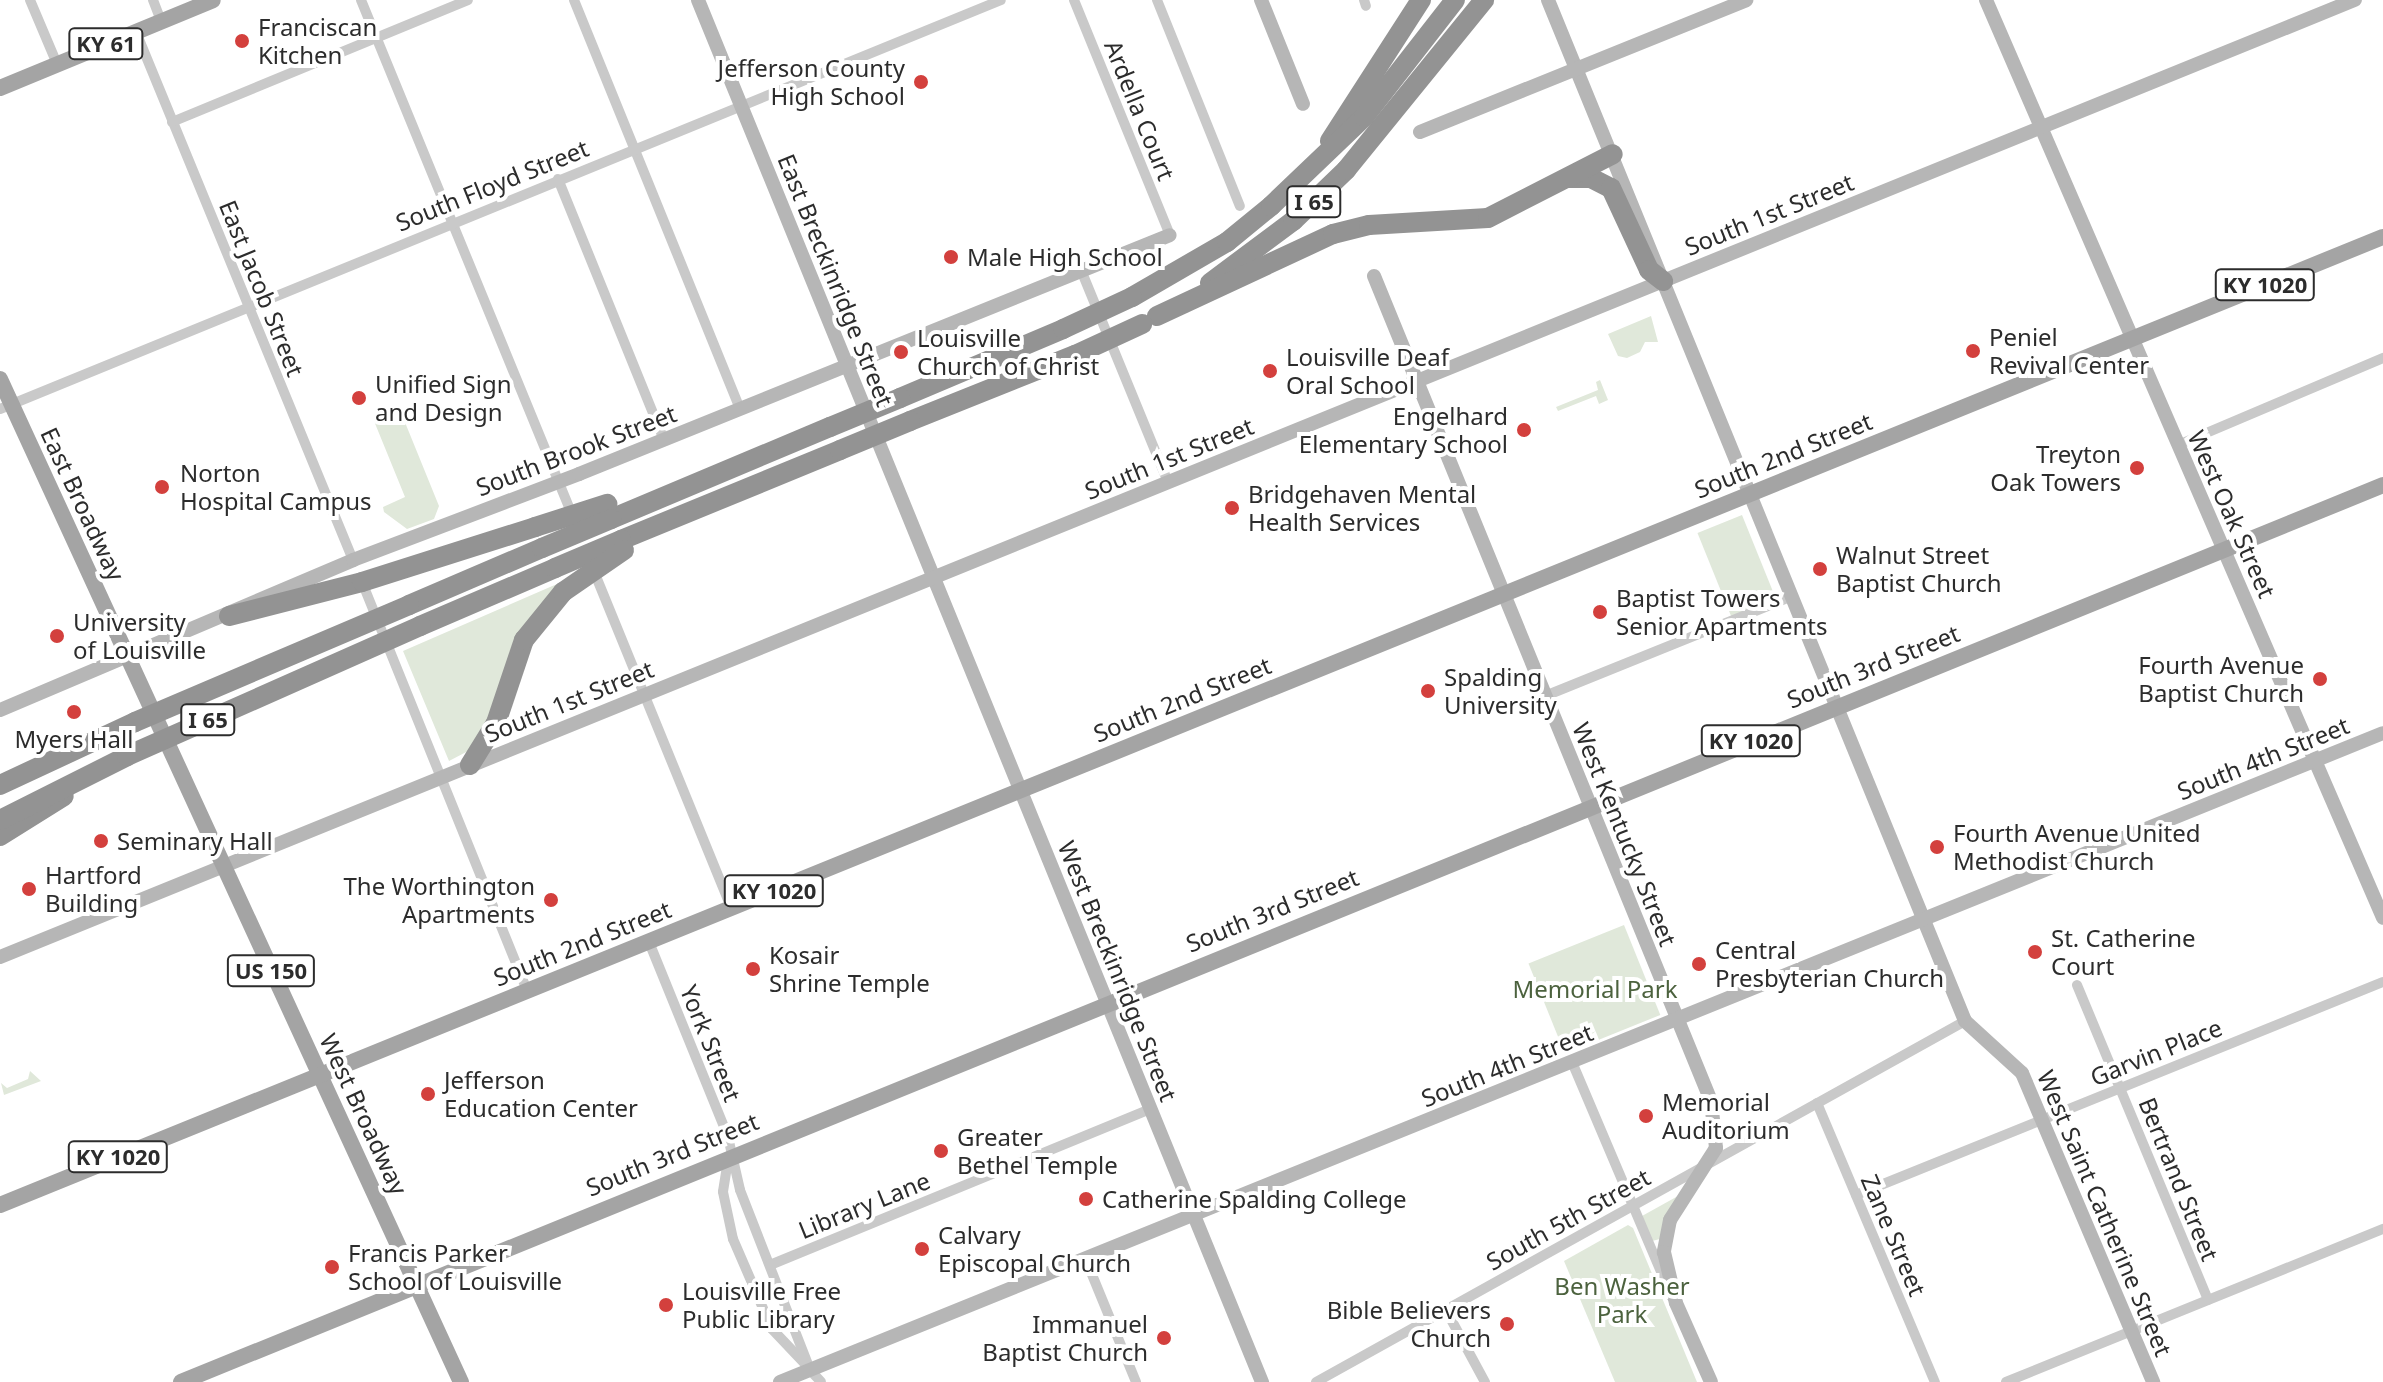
<!DOCTYPE html>
<style>
body{margin:0}
#map{position:relative;width:2383px;height:1382px;overflow:hidden;background:#fff;font-family:"Noto Sans",sans-serif}
div>[style]{position:absolute}
[style*='--x']{left:calc(var(--x)*1px);top:calc(var(--y)*1px);width:calc(var(--w)*1px);rotate:calc(var(--a)*1deg)}
.green>*{inset:0;background:#e0e8da;transform-origin:0 0}
.street>*{height:10px;margin:-5px;padding:0 5px;transform-origin:5px;border-radius:5px;background:#c9c9c9}
.secondary>*{height:14px;margin:-7px;padding:0 7px;transform-origin:7px;border-radius:7px;background:#b6b6b6}
.primary>*{height:16px;margin:-8px;padding:0 8px;transform-origin:8px;border-radius:8px;background:#a4a4a4}
.highway>*{height:20px;margin:-10px;padding:0 10px;transform-origin:10px;border-radius:10px;background:#939393}
.highway-bridge>*{height:20px;margin:-10px;padding:0 10px;transform-origin:10px;border-radius:10px;background:#939393}
.dots>*{width:22px;height:22px;translate:-50% -50%;box-sizing:border-box;border:4px solid #fff;border-radius:50%}
span{translate:-50% -50%;white-space:nowrap;text-align:center;line-height:1.15;-webkit-text-stroke:8px #fff;paint-order:stroke}
.shield-label span{padding:2px 6px;background:#fff;border:2px solid;border-radius:6px;-webkit-text-stroke-width:0}
.shield-label{font-size:22px;color:#2c2c2c;font-weight:700}
.poi-label{font-size:24px;color:#2c2c2c}
.left{translate:0 -50%;text-align:left}
.right{translate:-100% -50%;text-align:right}
.street-label{font-size:24px;color:#2c2c2c}
.park-label{font-size:24px;color:#4c623e}
</style>
<div id="map">
<div class="green">
<div style="clip-path:polygon(1651px 316px,1658px 342px,1645px 342px,1640px 352px,1627px 358px,1618px 356px,1608px 334px)"></div>
<div style="clip-path:polygon(1600px 380px,1608px 400px,1599px 404px,1596px 396px,1558px 411px,1556px 407px,1598px 390px,1596px 382px)"></div>
<div style="clip-path:polygon(400px 410px,439px 506px,434px 519px,407px 529px,384px 512px,383px 507px,405px 497px,374px 421px)"></div>
<div style="left:1742px;top:515px;width:91px;height:48px;rotate:68deg"></div>
<div style="clip-path:polygon(580px 574px,565px 583px,497px 711px,470px 750px,449px 761px,403px 651px)"></div>
<div style="left:1624px;top:925px;width:97px;height:103px;rotate:68deg"></div>
<div style="clip-path:polygon(30px 1071px,41px 1081px,4px 1095px,1px 1083px,7px 1088px,28px 1079px)"></div>
<div style="clip-path:polygon(1678px 1196px,1660px 1239px,1652px 1241px,1642px 1216px)"></div>
<div style="clip-path:polygon(1628px 1225px,1633px 1228px,1697px 1382px,1615px 1382px,1564px 1261px)"></div>
</div>
<div class="street">
<div style="--x:30;--y:0;--w:69;--a:67.1"></div>
<div style="--x:153;--y:0;--w:22;--a:69"></div>
<div style="--x:361;--y:0;--w:559;--a:67.7"></div>
<div style="--x:574;--y:0;--w:441;--a:67.9"></div>
<div style="--x:1074;--y:0;--w:254;--a:67.8"></div>
<div style="--x:1157;--y:0;--w:222;--a:68.1"></div>
<div style="--x:1364;--y:0;--w:6;--a:72"></div>
<div style="--x:136;--y:32;--w:571;--a:67.66"></div>
<div style="--x:172;--y:122;--w:320;--a:-22.4"></div>
<div style="--x:558;--y:179;--w:282;--a:67.9"></div>
<div style="--x:1081;--y:270;--w:229;--a:67.7"></div>
<div style="--x:0;--y:409;--w:1081;--a:-22.22"></div>
<div style="--x:2178;--y:445;--w:223;--a:-23"></div>
<div style="--x:593;--y:569;--w:366;--a:67.8"></div>
<div style="--x:362;--y:582;--w:441;--a:68"></div>
<div style="--x:1545;--y:696;--w:267;--a:-22"></div>
<div style="--x:649;--y:942;--w:210;--a:67.9"></div>
<div style="--x:728;--y:1137;--w:54;--a:77.2"></div>
<div style="--x:740;--y:1190;--w:193;--a:68.7"></div>
<div style="--x:810;--y:1370;--w:16;--a:47"></div>
<div style="--x:2077;--y:985;--w:341;--a:67.4"></div>
<div style="--x:1572;--y:1062;--w:256;--a:67"></div>
<div style="--x:1817;--y:1103;--w:303;--a:67.1"></div>
<div style="--x:728;--y:1160;--w:32;--a:99"></div>
<div style="--x:723;--y:1192;--w:48;--a:78"></div>
<div style="--x:733;--y:1239;--w:98;--a:66.6"></div>
<div style="--x:772;--y:1329;--w:52;--a:46.5"></div>
<div style="--x:1856;--y:1195;--w:568;--a:-22.01"></div>
<div style="--x:1086;--y:1260;--w:132;--a:67.7"></div>
<div style="--x:770;--y:1265;--w:412;--a:-22.3"></div>
<div style="--x:1446;--y:1310;--w:82;--a:61.6"></div>
<div style="--x:1316;--y:1382;--w:743;--a:-29.08"></div>
<div style="--x:2006;--y:1382;--w:407;--a:-22.1"></div>
</div>
<div class="secondary">
<div style="--x:698;--y:0;--w:1493;--a:67.8"></div>
<div style="--x:1261;--y:0;--w:112;--a:68"></div>
<div style="--x:1548;--y:0;--w:1103;--a:67.78"></div>
<div style="--x:1965;--y:1021;--w:77;--a:42.4"></div>
<div style="--x:2022;--y:1073;--w:336;--a:67"></div>
<div style="--x:1986;--y:0;--w:1000;--a:66.61"></div>
<div style="--x:1420;--y:132;--w:352;--a:-22"></div>
<div style="--x:1374;--y:276;--w:891;--a:67.78"></div>
<div style="--x:1711;--y:1101;--w:47;--a:83.9"></div>
<div style="--x:1716;--y:1148;--w:85;--a:122.6"></div>
<div style="--x:1670;--y:1220;--w:33;--a:101"></div>
<div style="--x:1664;--y:1252;--w:52;--a:76.8"></div>
<div style="--x:1676;--y:1303;--w:86;--a:66.1"></div>
<div style="--x:0;--y:710;--w:384;--a:-23"></div>
<div style="--x:353;--y:560;--w:242;--a:-20.8"></div>
<div style="--x:579;--y:474;--w:637;--a:-22.02"></div>
<div style="--x:0;--y:957;--w:2542;--a:-22.12"></div>
<div style="--x:780;--y:1382;--w:1729;--a:-22.04"></div>
</div>
<div class="primary">
<div style="--x:0;--y:88;--w:230;--a:-22.4"></div>
<div style="--x:0;--y:379;--w:1104;--a:65.32"></div>
<div style="--x:0;--y:1205;--w:2572;--a:-22.11"></div>
<div style="--x:181;--y:1382;--w:2378;--a:-22.16"></div>
</div>
<div class="highway">
<div style="--x:1330;--y:141;--w:168;--a:-57.2"></div>
<div style="--x:1568;--y:178;--w:23;--a:0"></div>
<div style="--x:1591;--y:178;--w:22;--a:27"></div>
<div style="--x:1611;--y:188;--w:90;--a:65.1"></div>
<div style="--x:1649;--y:270;--w:18;--a:38"></div>
<div style="--x:1210;--y:283;--w:104;--a:-36.8"></div>
<div style="--x:1293;--y:221;--w:74;--a:-43.9"></div>
<div style="--x:1346;--y:170;--w:219;--a:-50.9"></div>
<div style="--x:1132;--y:297;--w:110;--a:-30.1"></div>
<div style="--x:1227;--y:242;--w:57;--a:-39.3"></div>
<div style="--x:1271;--y:206;--w:129;--a:-43.7"></div>
<div style="--x:1364;--y:117;--w:148;--a:-52.1"></div>
<div style="--x:1157;--y:316;--w:194;--a:-25"></div>
<div style="--x:1333;--y:234;--w:37;--a:-14"></div>
<div style="--x:1369;--y:225;--w:119;--a:-3.4"></div>
<div style="--x:1488;--y:218;--w:140;--a:-27.1"></div>
<div style="--x:900;--y:398;--w:177;--a:-22.9"></div>
<div style="--x:910;--y:421;--w:178;--a:-21.8"></div>
<div style="--x:611;--y:519;--w:238;--a:-22.8"></div>
<div style="--x:621;--y:540;--w:237;--a:-22.3"></div>
<div style="--x:409;--y:605;--w:145;--a:-23.2"></div>
<div style="--x:229;--y:616;--w:137;--a:-14.3"></div>
<div style="--x:362;--y:582;--w:182;--a:-17.6"></div>
<div style="--x:420;--y:626;--w:147;--a:-23.2"></div>
<div style="--x:470;--y:765;--w:49;--a:-58.2"></div>
<div style="--x:496;--y:723;--w:88;--a:-71.4"></div>
<div style="--x:524;--y:640;--w:62;--a:-50.9"></div>
<div style="--x:0;--y:785;--w:149;--a:-25"></div>
<div style="--x:0;--y:836;--w:75;--a:-32"></div>
</div>
<div class="highway-bridge">
<div style="--x:1063;--y:329;--w:76;--a:-24.9"></div>
<div style="--x:1075;--y:355;--w:74;--a:-24.8"></div>
<div style="--x:830;--y:427;--w:76;--a:-22.5"></div>
<div style="--x:840;--y:450;--w:76;--a:-22.5"></div>
<div style="--x:535;--y:527;--w:76;--a:-17.7"></div>
<div style="--x:542;--y:548;--w:75;--a:-22.8"></div>
<div style="--x:555;--y:568;--w:72;--a:-23"></div>
<div style="--x:563;--y:592;--w:74;--a:-34.5"></div>
<div style="--x:135;--y:722;--w:298;--a:-23.1"></div>
<div style="--x:0;--y:820;--w:142;--a:-26.7"></div>
<div style="--x:127;--y:756;--w:321;--a:-23.9"></div>
</div>
<div class="dots">
<div style="left:242px;top:41px;background:#d3403d"></div>
<div style="left:921px;top:82px;background:#d3403d"></div>
<div style="left:951px;top:257px;background:#d3403d"></div>
<div style="left:1973px;top:351px;background:#d3403d"></div>
<div style="left:901px;top:352px;background:#d3403d"></div>
<div style="left:1270px;top:371px;background:#d3403d"></div>
<div style="left:359px;top:398px;background:#d3403d"></div>
<div style="left:1524px;top:430px;background:#d3403d"></div>
<div style="left:2137px;top:468px;background:#d3403d"></div>
<div style="left:162px;top:487px;background:#d3403d"></div>
<div style="left:1232px;top:508px;background:#d3403d"></div>
<div style="left:1820px;top:569px;background:#d3403d"></div>
<div style="left:1600px;top:612px;background:#d3403d"></div>
<div style="left:57px;top:636px;background:#d3403d"></div>
<div style="left:2320px;top:679px;background:#d3403d"></div>
<div style="left:1428px;top:691px;background:#d3403d"></div>
<div style="left:74px;top:712px;background:#d3403d"></div>
<div style="left:101px;top:841px;background:#d3403d"></div>
<div style="left:1937px;top:847px;background:#d3403d"></div>
<div style="left:29px;top:889px;background:#d3403d"></div>
<div style="left:551px;top:900px;background:#d3403d"></div>
<div style="left:2035px;top:952px;background:#d3403d"></div>
<div style="left:1699px;top:964px;background:#d3403d"></div>
<div style="left:753px;top:969px;background:#d3403d"></div>
<div style="left:428px;top:1094px;background:#d3403d"></div>
<div style="left:1646px;top:1116px;background:#d3403d"></div>
<div style="left:941px;top:1151px;background:#d3403d"></div>
<div style="left:1086px;top:1199px;background:#d3403d"></div>
<div style="left:922px;top:1249px;background:#d3403d"></div>
<div style="left:332px;top:1267px;background:#d3403d"></div>
<div style="left:666px;top:1305px;background:#d3403d"></div>
<div style="left:1507px;top:1324px;background:#d3403d"></div>
<div style="left:1164px;top:1338px;background:#d3403d"></div>
</div>
<div class="shield-label">
<span style="left:106px;top:44px">KY 61</span>
<span style="left:1314px;top:202px">I 65</span>
<span style="left:2265px;top:285px">KY 1020</span>
<span style="left:208px;top:720px">I 65</span>
<span style="left:1751px;top:741px">KY 1020</span>
<span style="left:774px;top:891px">KY 1020</span>
<span style="left:271px;top:971px">US 150</span>
<span style="left:118px;top:1157px">KY 1020</span>
</div>
<div class="poi-label">
<span class="left" style="left:258px;top:41px">Franciscan<br>Kitchen</span>
<span class="right" style="left:905px;top:82px">Jefferson County<br>High School</span>
<span class="left" style="left:967px;top:257px">Male High School</span>
<span class="left" style="left:1989px;top:351px">Peniel<br>Revival Center</span>
<span class="left" style="left:917px;top:352px">Louisville<br>Church of Christ</span>
<span class="left" style="left:1286px;top:371px">Louisville Deaf<br>Oral School</span>
<span class="left" style="left:375px;top:398px">Unified Sign<br>and Design</span>
<span class="right" style="left:1508px;top:430px">Engelhard<br>Elementary School</span>
<span class="right" style="left:2121px;top:468px">Treyton<br>Oak Towers</span>
<span class="left" style="left:180px;top:487px">Norton<br>Hospital Campus</span>
<span class="left" style="left:1248px;top:508px">Bridgehaven Mental<br>Health Services</span>
<span class="left" style="left:1836px;top:569px">Walnut Street<br>Baptist Church</span>
<span class="left" style="left:1616px;top:612px">Baptist Towers<br>Senior Apartments</span>
<span class="left" style="left:73px;top:636px">University<br>of Louisville</span>
<span class="right" style="left:2304px;top:679px">Fourth Avenue<br>Baptist Church</span>
<span class="left" style="left:1444px;top:691px">Spalding<br>University</span>
<span style="left:74px;top:739px">Myers Hall</span>
<span class="left" style="left:1953px;top:847px">Fourth Avenue United<br>Methodist Church</span>
<span class="left" style="left:117px;top:841px">Seminary Hall</span>
<span class="left" style="left:45px;top:889px">Hartford<br>Building</span>
<span class="right" style="left:535px;top:900px">The Worthington<br>Apartments</span>
<span class="left" style="left:2051px;top:952px">St. Catherine<br>Court</span>
<span class="left" style="left:1715px;top:964px">Central<br>Presbyterian Church</span>
<span class="left" style="left:769px;top:969px">Kosair<br>Shrine Temple</span>
<span class="left" style="left:444px;top:1094px">Jefferson<br>Education Center</span>
<span class="left" style="left:1662px;top:1116px">Memorial<br>Auditorium</span>
<span class="left" style="left:957px;top:1151px">Greater<br>Bethel Temple</span>
<span class="left" style="left:1102px;top:1199px">Catherine Spalding College</span>
<span class="left" style="left:938px;top:1249px">Calvary<br>Episcopal Church</span>
<span class="left" style="left:348px;top:1267px">Francis Parker<br>School of Louisville</span>
<span class="left" style="left:682px;top:1305px">Louisville Free<br>Public Library</span>
<span class="right" style="left:1491px;top:1324px">Bible Believers<br>Church</span>
<span class="right" style="left:1148px;top:1338px">Immanuel<br>Baptist Church</span>
</div>
<div class="street-label">
<span style="left:1140px;top:110px;rotate:68deg">Ardella Court</span>
<span style="left:492px;top:185px;rotate:-22deg">South Floyd Street</span>
<span style="left:1769px;top:214px;rotate:-22deg">South 1st Street</span>
<span style="left:836px;top:280px;rotate:68deg">East Breckinridge Street</span>
<span style="left:262px;top:288px;rotate:68deg">East Jacob Street</span>
<span style="left:576px;top:450px;rotate:-21deg">South Brook Street</span>
<span style="left:1783px;top:455px;rotate:-22deg">South 2nd Street</span>
<span style="left:1169px;top:458px;rotate:-22deg">South 1st Street</span>
<span style="left:83px;top:504px;rotate:65deg">East Broadway</span>
<span style="left:2232px;top:514px;rotate:66deg">West Oak Street</span>
<span style="left:1873px;top:666px;rotate:-22deg">South 3rd Street</span>
<span style="left:1182px;top:699px;rotate:-22deg">South 2nd Street</span>
<span style="left:569px;top:701px;rotate:-22deg">South 1st Street</span>
<span style="left:2263px;top:758px;rotate:-22deg">South 4th Street</span>
<span style="left:1625px;top:834px;rotate:68deg">West Kentucky Street</span>
<span style="left:1272px;top:910px;rotate:-22deg">South 3rd Street</span>
<span style="left:582px;top:943px;rotate:-22deg">South 2nd Street</span>
<span style="left:1118px;top:971px;rotate:68deg">West Breckinridge Street</span>
<span style="left:711px;top:1043px;rotate:68deg">York Street</span>
<span style="left:2156px;top:1052px;rotate:-22deg">Garvin Place</span>
<span style="left:1507px;top:1065px;rotate:-22deg">South 4th Street</span>
<span style="left:364px;top:1114px;rotate:65deg">West Broadway</span>
<span style="left:672px;top:1154px;rotate:-22deg">South 3rd Street</span>
<span style="left:2179px;top:1179px;rotate:68deg">Bertrand Street</span>
<span style="left:864px;top:1205px;rotate:-22deg">Library Lane</span>
<span style="left:2105px;top:1213px;rotate:67deg">West Saint Catherine Street</span>
<span style="left:1568px;top:1219px;rotate:-29deg">South 5th Street</span>
<span style="left:1894px;top:1235px;rotate:67deg">Zane Street</span>
</div>
<div class="park-label">
<span style="left:1595px;top:989px">Memorial Park</span>
<span style="left:1622px;top:1300px">Ben Washer<br>Park</span>
</div>
</div>
